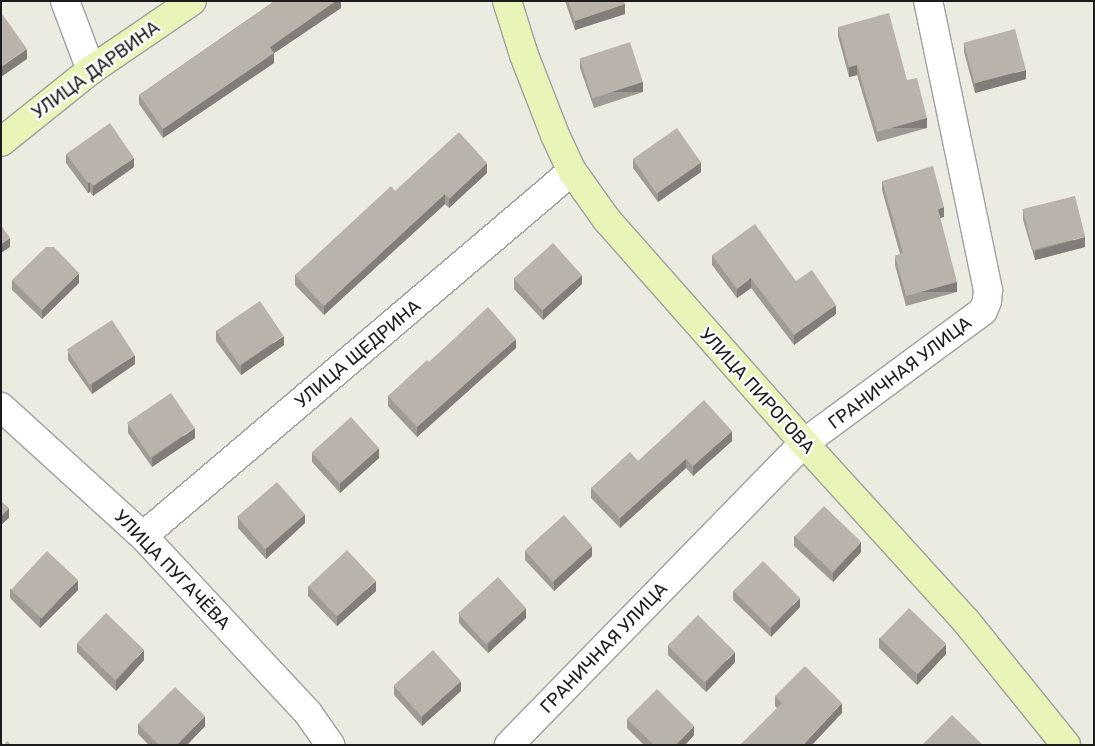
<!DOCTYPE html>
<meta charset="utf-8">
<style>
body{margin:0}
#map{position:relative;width:1095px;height:746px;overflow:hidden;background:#ecebe2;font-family:Rubik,sans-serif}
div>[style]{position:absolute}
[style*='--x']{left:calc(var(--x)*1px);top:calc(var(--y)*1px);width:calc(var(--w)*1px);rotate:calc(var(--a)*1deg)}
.roads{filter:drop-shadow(1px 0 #a0a0a0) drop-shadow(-1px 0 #a0a0a0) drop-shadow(0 1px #a0a0a0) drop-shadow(0 -1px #a0a0a0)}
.street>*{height:28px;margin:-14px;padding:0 14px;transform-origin:14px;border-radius:14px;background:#fff}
.secondary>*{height:28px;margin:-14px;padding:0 14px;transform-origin:14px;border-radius:14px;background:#e8f4b8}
.wall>*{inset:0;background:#9f9a94}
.shaded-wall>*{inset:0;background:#827d78;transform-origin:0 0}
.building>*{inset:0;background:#b9b3ac;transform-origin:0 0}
span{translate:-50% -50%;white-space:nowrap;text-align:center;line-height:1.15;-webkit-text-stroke:5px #fff;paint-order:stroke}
.street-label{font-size:18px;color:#1c1c1c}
.frame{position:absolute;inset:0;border:2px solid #1c1c1c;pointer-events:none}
</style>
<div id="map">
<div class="roads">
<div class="street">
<div style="--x:65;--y:1;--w:74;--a:69.4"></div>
<div style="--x:1;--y:407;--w:192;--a:42.3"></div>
<div style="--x:143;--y:536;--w:242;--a:47"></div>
<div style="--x:308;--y:713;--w:39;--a:55"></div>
<div style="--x:143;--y:536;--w:563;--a:-40.39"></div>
<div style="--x:509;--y:745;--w:422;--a:-45.7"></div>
<div style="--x:804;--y:443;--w:222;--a:-36.4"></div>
<div style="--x:983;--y:311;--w:11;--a:-68"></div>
<div style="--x:987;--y:301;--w:11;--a:-85"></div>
<div style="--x:988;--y:290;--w:295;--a:-101.7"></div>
</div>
<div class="secondary">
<div style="--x:507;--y:1;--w:57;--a:72.5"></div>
<div style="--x:524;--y:55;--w:86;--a:68.8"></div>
<div style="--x:555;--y:135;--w:40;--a:65"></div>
<div style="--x:572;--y:171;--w:60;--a:54.5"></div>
<div style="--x:607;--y:220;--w:298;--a:48.5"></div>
<div style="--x:804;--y:443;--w:241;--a:47.7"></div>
<div style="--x:966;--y:621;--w:159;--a:51.1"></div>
<div style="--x:1;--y:142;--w:115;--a:-38.7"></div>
<div style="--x:91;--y:70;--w:122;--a:-34.3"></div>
</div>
</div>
<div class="wall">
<div style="clip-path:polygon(273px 1px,341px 1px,341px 8px,274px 53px,274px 63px,163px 138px,139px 104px,139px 95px,273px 2px)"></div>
<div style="clip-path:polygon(565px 1px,624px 1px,625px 14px,575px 30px)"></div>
<div style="clip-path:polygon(838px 27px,907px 80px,927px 128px,877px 142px,857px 75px,849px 77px,838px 36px)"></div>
<div style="clip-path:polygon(964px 43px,1026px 79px,975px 93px,964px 52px)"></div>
<div style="clip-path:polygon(580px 59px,643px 92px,594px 108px,580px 68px)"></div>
<div style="clip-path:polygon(66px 154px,134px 167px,93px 196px,90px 192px,88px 193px,66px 163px)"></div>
<div style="clip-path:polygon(633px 159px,701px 172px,658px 202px,633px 168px)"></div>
<div style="clip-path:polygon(487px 173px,449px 208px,445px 204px,324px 315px,295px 285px,295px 275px,395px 191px)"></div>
<div style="clip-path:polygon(882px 181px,944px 217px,940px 218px,957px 292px,906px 306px,895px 265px,895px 256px,900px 254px,882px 190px)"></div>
<div style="clip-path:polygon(1023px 210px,1085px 247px,1035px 260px,1023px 220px)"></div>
<div style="clip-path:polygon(712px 255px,796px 281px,836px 314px,794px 345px,751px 288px,737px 298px,712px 265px)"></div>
<div style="clip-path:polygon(514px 279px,582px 284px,543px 320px,514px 289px)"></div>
<div style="clip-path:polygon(12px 280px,79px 283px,42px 319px,12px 290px)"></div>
<div style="clip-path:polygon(216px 331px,284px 345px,241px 375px,216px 341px)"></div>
<div style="clip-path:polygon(516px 348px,417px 437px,388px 406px,388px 396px,429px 362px)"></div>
<div style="clip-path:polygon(68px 351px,135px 364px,92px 394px,68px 360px)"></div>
<div style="clip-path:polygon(128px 424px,195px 438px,152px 467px,128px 433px)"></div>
<div style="clip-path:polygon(732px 441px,693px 476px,686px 468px,620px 528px,591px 498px,591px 488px,638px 461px)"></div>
<div style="clip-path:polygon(312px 453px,379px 458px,340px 493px,312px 462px)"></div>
<div style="clip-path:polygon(238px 518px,305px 523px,266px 559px,238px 528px)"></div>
<div style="clip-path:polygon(794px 536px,861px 552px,833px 582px,794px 546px)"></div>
<div style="clip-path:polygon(525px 551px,592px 556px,554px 591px,525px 560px)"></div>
<div style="clip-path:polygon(308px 586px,376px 591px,337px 626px,308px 596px)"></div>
<div style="clip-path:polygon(10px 589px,78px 590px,40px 628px,10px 598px)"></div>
<div style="clip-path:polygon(733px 591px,800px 607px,771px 637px,733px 600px)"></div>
<div style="clip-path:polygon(459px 614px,526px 618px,488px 653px,459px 623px)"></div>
<div style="clip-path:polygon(879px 638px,946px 654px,917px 685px,879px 648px)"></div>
<div style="clip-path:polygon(77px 643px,144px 660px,116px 691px,77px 652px)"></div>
<div style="clip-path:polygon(668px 646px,735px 662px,706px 692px,668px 655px)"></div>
<div style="clip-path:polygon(394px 686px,461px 691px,422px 726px,394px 695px)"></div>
<div style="clip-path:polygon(775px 696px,842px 713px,777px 708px,775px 706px)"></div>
<div style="clip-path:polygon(627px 719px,694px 735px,685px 745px,644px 745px,627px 728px)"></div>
<div style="clip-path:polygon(138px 724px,205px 726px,187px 745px,149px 745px,138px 734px)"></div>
</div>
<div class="shaded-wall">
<div style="clip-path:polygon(336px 1px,341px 1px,341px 8px,270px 56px,270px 47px)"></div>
<div style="clip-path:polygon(625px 4px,625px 14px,575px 30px,575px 21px)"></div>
<div style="clip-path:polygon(27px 49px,27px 59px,1px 77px,1px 67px)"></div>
<div style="clip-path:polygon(274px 53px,274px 63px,163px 138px,163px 129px)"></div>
<div style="clip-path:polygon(857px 65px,857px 75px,849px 77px,849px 67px)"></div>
<div style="clip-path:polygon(1026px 70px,1026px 79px,975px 93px,975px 83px)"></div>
<div style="left:643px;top:82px;width:10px;height:52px;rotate:90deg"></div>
<div style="left:927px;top:118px;width:10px;height:52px;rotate:90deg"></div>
<div style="clip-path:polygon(134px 158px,134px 167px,93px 196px,93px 186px)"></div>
<div style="clip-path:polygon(701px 162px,701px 172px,658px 202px,658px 192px)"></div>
<div style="clip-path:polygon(487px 163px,487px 173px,449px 208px,449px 199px)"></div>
<div style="clip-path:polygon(90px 182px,90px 192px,88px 193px,88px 183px)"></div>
<div style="clip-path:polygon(445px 194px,445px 204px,324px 315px,324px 306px)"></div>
<div style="clip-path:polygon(944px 207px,944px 217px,938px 218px,938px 209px)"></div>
<div style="clip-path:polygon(1085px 237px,1085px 247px,1035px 260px,1035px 251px)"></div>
<div style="clip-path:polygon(10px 238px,10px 247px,1px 253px,1px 244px)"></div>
<div style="clip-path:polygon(79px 273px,79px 283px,42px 319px,42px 310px)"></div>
<div style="clip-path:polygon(582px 275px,582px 284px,543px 320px,543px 310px)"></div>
<div style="clip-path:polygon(751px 278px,751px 288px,737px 298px,737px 289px)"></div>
<div style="left:957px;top:282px;width:10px;height:53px;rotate:90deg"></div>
<div style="clip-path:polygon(836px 305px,836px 314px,794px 345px,794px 335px)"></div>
<div style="clip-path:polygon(284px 336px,284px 345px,241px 375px,241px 365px)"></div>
<div style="clip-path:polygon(516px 339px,516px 348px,417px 437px,417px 427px)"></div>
<div style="clip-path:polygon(135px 355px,135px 364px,92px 394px,92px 384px)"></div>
<div style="clip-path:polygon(195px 428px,195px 438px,152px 467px,152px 458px)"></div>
<div style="clip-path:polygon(732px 431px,732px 441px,693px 476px,693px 466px)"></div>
<div style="clip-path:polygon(379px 448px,379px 458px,340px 493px,340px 483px)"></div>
<div style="clip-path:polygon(686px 459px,686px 468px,620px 528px,620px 518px)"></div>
<div style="clip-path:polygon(9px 508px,9px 518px,1px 525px,1px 516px)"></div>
<div style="clip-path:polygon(305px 514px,305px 523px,266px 559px,266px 549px)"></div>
<div style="clip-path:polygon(861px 542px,861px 552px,833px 582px,833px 573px)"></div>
<div style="clip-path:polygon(592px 546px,592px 556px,554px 591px,554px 581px)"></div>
<div style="clip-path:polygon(78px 580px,78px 590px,40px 628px,40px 618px)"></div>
<div style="clip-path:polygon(376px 581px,376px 591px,337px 626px,337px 616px)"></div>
<div style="clip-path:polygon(800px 598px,800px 607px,771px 637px,771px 628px)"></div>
<div style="clip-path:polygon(526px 608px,526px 618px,488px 653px,488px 644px)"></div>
<div style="clip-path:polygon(946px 644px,946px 654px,917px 685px,917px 675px)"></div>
<div style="clip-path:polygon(144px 650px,144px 660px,116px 691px,116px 681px)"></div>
<div style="clip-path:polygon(735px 652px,735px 662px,706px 692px,706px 682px)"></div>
<div style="clip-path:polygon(461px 681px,461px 691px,422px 726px,422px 716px)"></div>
<div style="clip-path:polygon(842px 703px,842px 713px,812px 745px,803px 745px)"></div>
<div style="clip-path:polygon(205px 716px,205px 726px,187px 745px,177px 745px)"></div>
<div style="clip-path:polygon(694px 726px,694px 735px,685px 745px,676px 745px)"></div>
</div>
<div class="building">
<div style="clip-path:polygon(275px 1px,336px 1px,270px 47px,274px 53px,163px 129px,139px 95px)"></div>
<div style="clip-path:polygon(568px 1px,624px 1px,625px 4px,575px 21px)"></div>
<div style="clip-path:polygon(889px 13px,907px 80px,917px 78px,927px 118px,877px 132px,857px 65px,849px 67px,838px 27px)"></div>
<div style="clip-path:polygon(3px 15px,27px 49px,1px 67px,1px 17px)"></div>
<div style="left:1015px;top:29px;width:42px;height:53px;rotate:75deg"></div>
<div style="left:630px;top:42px;width:42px;height:53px;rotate:72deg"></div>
<div style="clip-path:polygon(110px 123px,134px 158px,93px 186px,90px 182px,88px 183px,66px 154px)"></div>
<div style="left:677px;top:128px;width:42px;height:54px;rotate:55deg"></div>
<div style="clip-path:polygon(459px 132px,487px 163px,449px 199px,445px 194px,324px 306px,295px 275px,391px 186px,395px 191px)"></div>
<div style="clip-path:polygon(933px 166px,944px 207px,938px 209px,957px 282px,906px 296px,895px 256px,903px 253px,882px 181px)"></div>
<div style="left:1075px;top:196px;width:42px;height:54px;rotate:76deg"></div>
<div style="clip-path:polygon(755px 224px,796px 281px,812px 270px,836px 305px,794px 335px,751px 278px,737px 289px,712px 255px)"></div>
<div style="clip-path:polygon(1px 225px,10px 238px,1px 244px)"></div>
<div style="left:553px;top:243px;width:43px;height:53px;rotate:48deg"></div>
<div style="clip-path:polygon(46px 247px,54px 247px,79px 273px,42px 310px,12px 280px)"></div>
<div style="left:260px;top:301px;width:42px;height:53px;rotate:56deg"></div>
<div style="clip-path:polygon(488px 307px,516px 339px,417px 427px,388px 396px,427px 360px,429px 362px)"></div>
<div style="left:112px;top:320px;width:42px;height:54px;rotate:57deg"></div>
<div style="left:171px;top:393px;width:42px;height:53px;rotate:56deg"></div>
<div style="clip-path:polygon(704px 400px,732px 431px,693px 466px,686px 459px,620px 518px,591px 488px,630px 452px,638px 461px)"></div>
<div style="left:351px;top:417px;width:42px;height:53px;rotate:48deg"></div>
<div style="left:277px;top:482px;width:43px;height:53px;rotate:49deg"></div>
<div style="clip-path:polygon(1px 501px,9px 508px,1px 516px)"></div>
<div style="left:824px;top:506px;width:52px;height:42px;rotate:44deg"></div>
<div style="left:564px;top:515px;width:42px;height:53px;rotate:48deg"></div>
<div style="left:347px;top:550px;width:42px;height:53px;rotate:47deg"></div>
<div style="left:47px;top:551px;width:42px;height:53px;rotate:43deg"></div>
<div style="left:763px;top:561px;width:52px;height:42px;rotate:45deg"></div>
<div style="left:498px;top:577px;width:42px;height:54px;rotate:48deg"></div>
<div style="left:909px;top:608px;width:52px;height:42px;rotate:44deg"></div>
<div style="left:106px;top:613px;width:53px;height:42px;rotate:44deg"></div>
<div style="left:698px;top:615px;width:52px;height:43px;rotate:45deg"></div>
<div style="left:433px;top:650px;width:42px;height:53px;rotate:48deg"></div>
<div style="clip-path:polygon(805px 666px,842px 703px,803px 745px,740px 745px,782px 703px,775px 696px)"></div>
<div style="clip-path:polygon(175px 687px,205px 716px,177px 745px,159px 745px,138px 724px)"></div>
<div style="clip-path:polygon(657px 689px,694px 726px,676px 745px,654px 745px,627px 719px)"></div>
<div style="clip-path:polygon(952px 715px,983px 745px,922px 745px)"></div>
<div style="clip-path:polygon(7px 741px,11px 745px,1px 745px,1px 742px,4px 745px)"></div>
</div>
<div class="street-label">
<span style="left:96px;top:70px;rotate:-36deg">УЛИЦА ДАРВИНА</span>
<span style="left:358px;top:354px;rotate:-40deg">УЛИЦА ЩЕДРИНА</span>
<span style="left:900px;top:373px;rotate:-37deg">ГРАНИЧНАЯ УЛИЦА</span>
<span style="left:757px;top:391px;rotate:48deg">УЛИЦА ПИРОГОВА</span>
<span style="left:172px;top:570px;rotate:46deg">УЛИЦА ПУГАЧЁВА</span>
<span style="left:604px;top:648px;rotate:-46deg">ГРАНИЧНАЯ УЛИЦА</span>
</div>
<div class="frame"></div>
</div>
